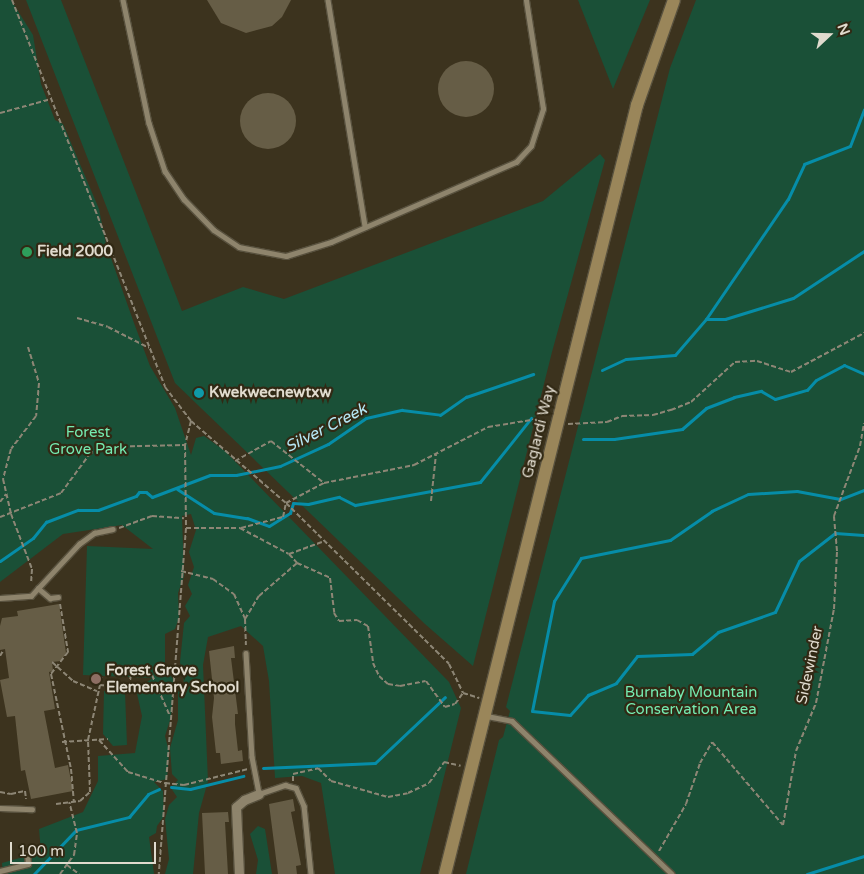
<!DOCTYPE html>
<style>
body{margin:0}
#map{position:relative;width:864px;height:874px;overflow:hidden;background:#3c331e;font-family:"Varela Round",sans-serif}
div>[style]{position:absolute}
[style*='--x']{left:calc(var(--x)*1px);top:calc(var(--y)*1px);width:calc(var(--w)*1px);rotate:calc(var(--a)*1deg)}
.green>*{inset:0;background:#1a5037}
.stream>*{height:3px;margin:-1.5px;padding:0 1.5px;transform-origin:1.5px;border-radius:1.5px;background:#068da8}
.building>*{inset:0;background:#665d46}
.round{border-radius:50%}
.path>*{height:2px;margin-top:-1px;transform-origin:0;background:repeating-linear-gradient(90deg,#8d8675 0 5px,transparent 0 7.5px)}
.roads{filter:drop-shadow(1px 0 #58513e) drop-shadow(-1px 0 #58513e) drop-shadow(0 1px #58513e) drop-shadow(0 -1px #58513e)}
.service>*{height:4.5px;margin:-2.25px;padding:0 2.25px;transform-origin:2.25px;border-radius:2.25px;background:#8e846c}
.minor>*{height:9px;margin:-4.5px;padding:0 4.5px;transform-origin:4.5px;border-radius:4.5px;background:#8e846c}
.secondary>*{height:12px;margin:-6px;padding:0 6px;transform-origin:6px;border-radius:6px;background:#9a865a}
.dots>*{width:14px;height:14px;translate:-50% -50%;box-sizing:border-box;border:2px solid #312914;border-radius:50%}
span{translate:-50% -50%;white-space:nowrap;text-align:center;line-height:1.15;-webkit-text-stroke:4.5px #312914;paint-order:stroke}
.poi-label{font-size:15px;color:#e0dbce;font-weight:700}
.left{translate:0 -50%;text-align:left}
.park-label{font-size:15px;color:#75ebb1}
.street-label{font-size:15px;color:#e0dbce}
.water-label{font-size:16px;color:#b6e7f5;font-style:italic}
.north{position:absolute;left:804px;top:10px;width:50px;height:50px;-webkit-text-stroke:4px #312914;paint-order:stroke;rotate:69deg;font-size:14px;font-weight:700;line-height:20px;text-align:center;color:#e0dbce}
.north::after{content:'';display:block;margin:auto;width:18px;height:22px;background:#e0dbce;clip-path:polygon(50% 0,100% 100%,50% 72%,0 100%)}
.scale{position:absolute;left:10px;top:842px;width:146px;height:22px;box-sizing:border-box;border:2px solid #e0dbce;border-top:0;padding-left:6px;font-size:15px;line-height:18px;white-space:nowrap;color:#e0dbce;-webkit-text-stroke:4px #312914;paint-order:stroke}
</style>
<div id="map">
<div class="green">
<div style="clip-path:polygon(0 0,11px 0,33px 35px,41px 84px,55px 120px,63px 124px,99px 209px,106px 244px,134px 323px,150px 366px,175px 408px,191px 455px,196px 438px,204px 436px,225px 451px,449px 682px,461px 708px,420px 874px,335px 874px,321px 783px,302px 776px,275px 778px,269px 681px,263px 646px,241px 626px,208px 637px,203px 665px,208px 781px,199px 813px,193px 874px,165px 874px,169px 859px,165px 819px,169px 805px,177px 797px,171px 788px,178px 780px,172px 774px,170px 748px,178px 720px,178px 692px,184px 683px,180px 662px,184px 623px,190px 616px,185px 606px,192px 594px,188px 585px,194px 567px,189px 552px,196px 530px,191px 514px,182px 516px,184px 576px,178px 593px,179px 618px,175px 629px,165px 634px,165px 669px,174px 680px,171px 717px,165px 736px,169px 752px,167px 779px,154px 782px,163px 791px,164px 816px,157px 826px,156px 833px,149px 837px,154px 874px,3px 874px,2px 863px,41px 852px,39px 829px,83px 812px,98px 781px,98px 756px,135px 753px,142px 716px,136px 689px,153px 678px,83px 675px,87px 546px,153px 549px,122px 525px,63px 534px,0 582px)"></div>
<div style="clip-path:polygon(26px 0,61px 0,182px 311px,243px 287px,284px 299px,543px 201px,600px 154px,605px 160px,552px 352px,473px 666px,425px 624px,175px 383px)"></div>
<div style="clip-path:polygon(578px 0,650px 0,613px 89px)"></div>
<div style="clip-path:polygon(696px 0,864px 0,864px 874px,466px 874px,499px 740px,503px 737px,510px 711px,506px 707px,670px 68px)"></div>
<div style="clip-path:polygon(104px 691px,125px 692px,127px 745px,113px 746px,103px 734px)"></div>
<div style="clip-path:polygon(258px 826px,265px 829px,272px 874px,256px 874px,258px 860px,250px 834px)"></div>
</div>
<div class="stream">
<div style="--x:706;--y:319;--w:145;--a:-55.7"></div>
<div style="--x:788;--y:199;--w:38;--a:-65"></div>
<div style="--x:804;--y:164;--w:49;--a:-21.4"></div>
<div style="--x:850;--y:146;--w:39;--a:-69"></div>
<div style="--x:602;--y:370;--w:26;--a:-25"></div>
<div style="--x:626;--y:359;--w:49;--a:-4.7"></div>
<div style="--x:675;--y:355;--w:48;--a:-49.3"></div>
<div style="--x:706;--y:319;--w:19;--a:0"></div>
<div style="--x:725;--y:319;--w:71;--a:-17.2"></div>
<div style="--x:793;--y:298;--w:85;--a:-33.5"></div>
<div style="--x:583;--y:439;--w:31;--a:0"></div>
<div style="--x:614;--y:439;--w:69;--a:-8.4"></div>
<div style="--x:682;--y:429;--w:32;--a:-41"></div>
<div style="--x:706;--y:408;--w:30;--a:-21"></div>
<div style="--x:734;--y:397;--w:28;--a:-13"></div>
<div style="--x:761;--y:391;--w:16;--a:30"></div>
<div style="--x:775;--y:399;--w:33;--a:-16"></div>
<div style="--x:807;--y:390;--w:13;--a:-48"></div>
<div style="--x:816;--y:380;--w:32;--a:-28"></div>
<div style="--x:844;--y:365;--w:22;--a:24"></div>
<div style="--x:177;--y:489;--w:44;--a:33"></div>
<div style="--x:214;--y:513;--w:33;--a:9"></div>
<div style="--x:247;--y:518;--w:23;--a:20"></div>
<div style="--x:269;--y:526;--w:25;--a:-32"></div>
<div style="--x:290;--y:513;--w:10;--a:-73"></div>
<div style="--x:293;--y:503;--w:15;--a:4"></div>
<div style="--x:308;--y:504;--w:32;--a:-13"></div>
<div style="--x:339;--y:497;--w:18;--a:27"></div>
<div style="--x:355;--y:505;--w:127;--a:-10.4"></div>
<div style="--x:480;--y:482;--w:82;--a:-51.4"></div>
<div style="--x:864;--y:490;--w:26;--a:159"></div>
<div style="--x:840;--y:499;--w:44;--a:-169.5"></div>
<div style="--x:797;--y:491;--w:49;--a:176.5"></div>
<div style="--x:748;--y:494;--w:40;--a:155"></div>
<div style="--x:712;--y:511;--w:51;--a:145.4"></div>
<div style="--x:670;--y:540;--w:91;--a:168.6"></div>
<div style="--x:581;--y:558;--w:51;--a:122.1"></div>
<div style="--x:554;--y:601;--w:112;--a:101.3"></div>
<div style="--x:532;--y:711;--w:38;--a:6"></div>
<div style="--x:570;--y:715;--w:27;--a:-48"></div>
<div style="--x:588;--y:695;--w:30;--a:-23"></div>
<div style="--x:616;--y:683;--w:34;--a:-52"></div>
<div style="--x:637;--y:656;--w:55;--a:-2.1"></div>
<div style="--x:692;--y:654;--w:34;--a:-40"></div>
<div style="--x:718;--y:632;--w:60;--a:-19.3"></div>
<div style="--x:775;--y:612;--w:56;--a:-64.8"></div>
<div style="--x:799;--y:561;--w:46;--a:-37.9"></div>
<div style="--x:835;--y:533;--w:29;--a:4"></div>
<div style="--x:0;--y:561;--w:40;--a:-34.9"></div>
<div style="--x:33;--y:538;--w:21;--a:-51"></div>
<div style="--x:46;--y:522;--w:34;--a:-21"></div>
<div style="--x:78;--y:510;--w:20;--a:0"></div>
<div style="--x:98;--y:510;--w:40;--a:-20.2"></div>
<div style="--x:136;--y:496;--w:5;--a:-53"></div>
<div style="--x:139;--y:492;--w:7;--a:0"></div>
<div style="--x:146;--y:492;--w:8;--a:40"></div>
<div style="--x:152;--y:497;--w:62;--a:-20.8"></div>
<div style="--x:210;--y:475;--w:26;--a:0"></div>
<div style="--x:236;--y:475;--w:45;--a:-11.6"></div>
<div style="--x:280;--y:466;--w:53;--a:-24.6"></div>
<div style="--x:328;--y:444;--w:46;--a:-34.4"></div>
<div style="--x:366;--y:418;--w:37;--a:-13"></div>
<div style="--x:402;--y:410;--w:38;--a:7"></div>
<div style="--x:440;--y:415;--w:32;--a:-35"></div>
<div style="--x:466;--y:397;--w:71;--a:-18.9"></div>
<div style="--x:263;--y:768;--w:112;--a:-2.6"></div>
<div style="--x:375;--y:763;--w:96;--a:-43.3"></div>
<div style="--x:171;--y:787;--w:19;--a:6"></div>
<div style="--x:190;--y:789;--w:55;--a:-13.8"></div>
<div style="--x:34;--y:874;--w:61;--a:-46.3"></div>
<div style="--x:76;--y:830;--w:55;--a:-13.8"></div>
<div style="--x:129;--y:817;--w:30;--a:-50"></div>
<div style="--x:148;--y:794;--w:12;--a:-24"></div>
<div style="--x:807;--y:874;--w:60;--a:-17.5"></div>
</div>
<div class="building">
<div style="clip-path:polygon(207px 0,291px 0,282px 17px,272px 26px,246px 33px,221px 23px)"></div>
<div class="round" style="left:438px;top:61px;width:56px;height:56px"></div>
<div class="round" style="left:240px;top:93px;width:56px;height:56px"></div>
<div style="clip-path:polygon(59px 604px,66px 653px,61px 661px,52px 662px,53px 671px,49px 672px,55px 709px,44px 711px,55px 768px,68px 765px,73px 791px,31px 799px,25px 770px,21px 771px,15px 716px,7px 717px,0 680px,9px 678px,5px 649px,0 650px,0 626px,2px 618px,18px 616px,17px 611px)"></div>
<div style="clip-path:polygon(234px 646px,235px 658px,231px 658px,238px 714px,235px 714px,235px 724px,238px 751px,242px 750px,243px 761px,221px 764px,220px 753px,216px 753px,212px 717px,214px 698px,209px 651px)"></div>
<div style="clip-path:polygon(293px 799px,295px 811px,291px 812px,301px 865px,296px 866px,297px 874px,278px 874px,269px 804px)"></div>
<div style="clip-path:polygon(228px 812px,229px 822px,225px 822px,228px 874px,205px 874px,202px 813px)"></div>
</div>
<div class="path">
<div style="--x:12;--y:0;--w:416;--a:68.4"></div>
<div style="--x:165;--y:387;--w:43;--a:52.6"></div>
<div style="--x:191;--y:421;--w:25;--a:104"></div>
<div style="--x:185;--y:445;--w:83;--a:89.3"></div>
<div style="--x:186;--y:528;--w:347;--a:94.5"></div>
<div style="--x:0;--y:113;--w:53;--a:-15.4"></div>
<div style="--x:77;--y:318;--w:32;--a:16"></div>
<div style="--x:108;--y:327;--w:46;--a:27.1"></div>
<div style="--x:28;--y:347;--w:38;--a:73"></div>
<div style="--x:39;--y:383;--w:33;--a:95"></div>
<div style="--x:36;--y:416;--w:41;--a:127.1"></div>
<div style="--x:11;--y:449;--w:31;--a:105"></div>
<div style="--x:3;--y:479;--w:36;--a:77"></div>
<div style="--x:11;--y:514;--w:59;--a:69.1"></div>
<div style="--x:32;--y:569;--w:15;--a:94"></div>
<div style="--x:191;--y:421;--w:125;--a:40.8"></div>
<div style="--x:286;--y:503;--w:229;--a:44.6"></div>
<div style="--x:449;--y:664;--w:32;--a:64"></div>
<div style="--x:463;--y:693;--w:17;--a:17"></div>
<div style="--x:568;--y:424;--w:39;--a:-3"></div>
<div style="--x:607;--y:422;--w:16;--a:-22"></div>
<div style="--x:622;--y:416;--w:31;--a:-2"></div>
<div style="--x:653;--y:415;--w:19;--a:-16"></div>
<div style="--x:671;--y:410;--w:22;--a:-22"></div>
<div style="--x:691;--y:402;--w:59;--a:-42.3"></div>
<div style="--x:735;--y:362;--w:22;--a:-3"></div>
<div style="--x:757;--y:361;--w:36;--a:18"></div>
<div style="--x:791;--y:372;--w:83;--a:-28.1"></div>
<div style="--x:235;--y:461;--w:41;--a:-29.1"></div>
<div style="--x:271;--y:441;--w:68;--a:38.4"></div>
<div style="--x:324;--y:483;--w:92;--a:-11.3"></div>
<div style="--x:414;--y:465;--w:83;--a:-27.2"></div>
<div style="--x:488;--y:427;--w:50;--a:-9.3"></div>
<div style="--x:537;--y:419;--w:9;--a:13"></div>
<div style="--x:431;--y:501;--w:47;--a:-83.9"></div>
<div style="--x:0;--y:502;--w:10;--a:-53"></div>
<div style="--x:0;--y:517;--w:66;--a:-21.5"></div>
<div style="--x:61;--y:493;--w:47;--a:-53.6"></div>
<div style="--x:89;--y:455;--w:14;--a:-36"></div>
<div style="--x:100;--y:447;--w:85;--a:-1.3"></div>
<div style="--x:119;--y:528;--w:35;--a:-20"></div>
<div style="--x:152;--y:516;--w:32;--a:4"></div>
<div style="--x:186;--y:528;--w:54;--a:0"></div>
<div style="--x:240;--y:528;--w:55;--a:28"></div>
<div style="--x:289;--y:554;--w:12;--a:48"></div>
<div style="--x:297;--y:563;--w:36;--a:24"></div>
<div style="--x:330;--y:578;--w:35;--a:83"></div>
<div style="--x:334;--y:613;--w:9;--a:58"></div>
<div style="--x:339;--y:621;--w:18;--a:-3"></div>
<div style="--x:357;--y:620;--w:13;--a:29"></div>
<div style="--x:368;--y:626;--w:37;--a:82"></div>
<div style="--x:373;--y:663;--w:14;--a:65"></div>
<div style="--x:379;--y:676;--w:12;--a:42"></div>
<div style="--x:388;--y:684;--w:12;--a:9"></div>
<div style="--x:400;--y:686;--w:26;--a:-11"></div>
<div style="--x:426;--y:681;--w:32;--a:54"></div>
<div style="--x:445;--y:707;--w:10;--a:-17"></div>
<div style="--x:455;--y:704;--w:14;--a:-54"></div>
<div style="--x:241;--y:528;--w:43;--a:-14.7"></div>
<div style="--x:283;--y:517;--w:14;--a:-78"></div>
<div style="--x:286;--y:503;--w:43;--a:-27.8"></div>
<div style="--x:289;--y:554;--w:35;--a:-20"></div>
<div style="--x:181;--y:571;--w:33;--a:14"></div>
<div style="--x:213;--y:579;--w:26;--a:36"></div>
<div style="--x:234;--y:594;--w:27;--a:66"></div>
<div style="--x:245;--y:619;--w:26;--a:88"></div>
<div style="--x:60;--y:604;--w:49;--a:80.5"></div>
<div style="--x:68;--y:652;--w:28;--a:128"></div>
<div style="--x:51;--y:674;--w:97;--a:78.1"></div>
<div style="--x:71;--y:769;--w:33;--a:85"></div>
<div style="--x:245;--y:619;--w:27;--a:-59"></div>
<div style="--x:259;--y:596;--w:50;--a:-41"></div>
<div style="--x:0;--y:656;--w:6;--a:-59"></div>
<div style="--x:52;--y:662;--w:28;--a:42"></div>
<div style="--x:73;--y:681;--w:26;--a:23"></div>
<div style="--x:152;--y:675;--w:43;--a:66.4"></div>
<div style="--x:99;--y:685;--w:30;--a:4"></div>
<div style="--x:125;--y:692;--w:6;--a:-51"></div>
<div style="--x:129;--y:687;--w:12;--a:-81"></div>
<div style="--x:99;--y:740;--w:43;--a:47.8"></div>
<div style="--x:128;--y:772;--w:39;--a:17"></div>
<div style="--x:165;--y:783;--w:19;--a:6"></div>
<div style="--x:184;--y:785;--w:66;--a:-14"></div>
<div style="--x:62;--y:742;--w:46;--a:-3.7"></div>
<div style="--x:293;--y:781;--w:7;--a:-90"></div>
<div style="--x:293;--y:774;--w:26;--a:-13"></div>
<div style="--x:318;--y:768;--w:18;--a:45"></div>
<div style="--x:331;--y:781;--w:59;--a:15.7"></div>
<div style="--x:388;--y:797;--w:20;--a:-11"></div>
<div style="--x:408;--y:793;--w:23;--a:-25"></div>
<div style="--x:429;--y:783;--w:26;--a:-54"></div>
<div style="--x:444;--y:762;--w:17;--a:13"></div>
<div style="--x:0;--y:792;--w:11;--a:10"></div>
<div style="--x:11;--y:794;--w:14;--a:-12"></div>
<div style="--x:25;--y:791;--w:8;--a:83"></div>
<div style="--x:56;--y:804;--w:24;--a:-7"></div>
<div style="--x:80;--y:801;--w:13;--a:-42"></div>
<div style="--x:90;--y:792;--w:52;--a:-92.2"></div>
<div style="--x:88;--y:740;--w:66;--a:-77.7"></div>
<div style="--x:659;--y:851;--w:54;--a:-60.1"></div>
<div style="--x:686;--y:804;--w:43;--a:-71.1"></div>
<div style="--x:700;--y:763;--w:24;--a:-60"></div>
<div style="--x:712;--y:742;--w:109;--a:49.5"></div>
<div style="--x:783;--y:825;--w:75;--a:-80"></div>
<div style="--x:796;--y:751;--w:52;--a:-67.4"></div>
<div style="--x:816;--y:703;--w:96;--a:-79.2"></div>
<div style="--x:834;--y:609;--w:58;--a:-87"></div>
<div style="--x:837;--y:551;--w:35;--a:-95"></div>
<div style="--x:834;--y:516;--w:75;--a:-69.6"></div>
<div style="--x:860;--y:446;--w:23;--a:-80"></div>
<div style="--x:67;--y:865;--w:15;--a:37"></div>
<div style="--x:60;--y:874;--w:24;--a:-54"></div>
<div style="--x:74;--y:855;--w:22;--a:-82"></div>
<div style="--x:77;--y:833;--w:32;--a:-104"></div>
</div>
<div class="roads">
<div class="service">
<div style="--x:123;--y:0;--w:126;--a:78.1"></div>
<div style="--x:149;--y:123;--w:51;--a:71.6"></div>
<div style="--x:165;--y:171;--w:34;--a:56"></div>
<div style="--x:184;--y:199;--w:43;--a:45.9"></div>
<div style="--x:214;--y:230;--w:30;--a:34"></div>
<div style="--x:239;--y:247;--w:48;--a:10.8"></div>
<div style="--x:286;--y:256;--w:47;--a:-17.3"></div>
<div style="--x:331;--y:242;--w:202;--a:-23.4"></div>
<div style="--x:516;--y:162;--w:22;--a:-47"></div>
<div style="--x:531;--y:146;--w:39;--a:-72"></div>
<div style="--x:543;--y:109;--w:110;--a:-98.9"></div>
<div style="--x:328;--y:0;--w:230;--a:80.7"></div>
<div style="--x:38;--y:588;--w:16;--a:40"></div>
<div style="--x:50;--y:598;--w:8;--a:-7"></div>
<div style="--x:0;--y:598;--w:31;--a:-4"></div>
<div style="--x:31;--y:596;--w:71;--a:-47.3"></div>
<div style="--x:79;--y:544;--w:19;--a:-36"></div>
<div style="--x:94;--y:533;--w:19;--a:-12"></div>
<div style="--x:246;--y:653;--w:104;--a:86.7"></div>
<div style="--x:252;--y:757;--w:38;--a:79"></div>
<div style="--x:259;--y:794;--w:28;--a:-19"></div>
<div style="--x:285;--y:785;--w:11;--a:15"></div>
<div style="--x:296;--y:788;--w:20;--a:66"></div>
<div style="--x:304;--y:806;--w:68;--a:84.1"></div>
<div style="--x:487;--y:716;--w:25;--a:11"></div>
<div style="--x:512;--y:721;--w:221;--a:43.7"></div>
<div style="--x:0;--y:808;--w:32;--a:2"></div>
<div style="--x:0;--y:871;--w:29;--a:-14"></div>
<div style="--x:28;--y:864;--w:10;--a:-96"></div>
</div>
<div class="minor">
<div style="--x:239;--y:874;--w:67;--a:-92.6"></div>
<div style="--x:236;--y:807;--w:11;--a:-41"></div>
<div style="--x:244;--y:800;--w:16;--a:-22"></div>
</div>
<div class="secondary">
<div style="--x:445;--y:874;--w:793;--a:-75.98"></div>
<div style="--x:637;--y:105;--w:111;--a:-70.6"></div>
</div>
</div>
<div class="dots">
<div style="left:27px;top:252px;background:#2e9e5b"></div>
<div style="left:199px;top:393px;background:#0f9aa8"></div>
<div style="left:96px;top:679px;background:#8d6e63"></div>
</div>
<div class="poi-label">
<span class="left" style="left:37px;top:252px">Field 2000</span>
<span class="left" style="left:209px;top:393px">Kwekwecnewtxw</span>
<span class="left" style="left:106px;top:679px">Forest Grove<br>Elementary School</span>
</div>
<div class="park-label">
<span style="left:88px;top:441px">Forest<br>Grove Park</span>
<span style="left:691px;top:701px">Burnaby Mountain<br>Conservation Area</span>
</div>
<div class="street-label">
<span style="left:539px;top:432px;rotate:-76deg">Gaglardi Way</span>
<span style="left:810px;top:665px;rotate:-78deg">Sidewinder</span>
</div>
<div class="water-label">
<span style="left:326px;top:428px;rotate:-27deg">Silver Creek</span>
</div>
<div class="north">N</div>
<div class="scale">100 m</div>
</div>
